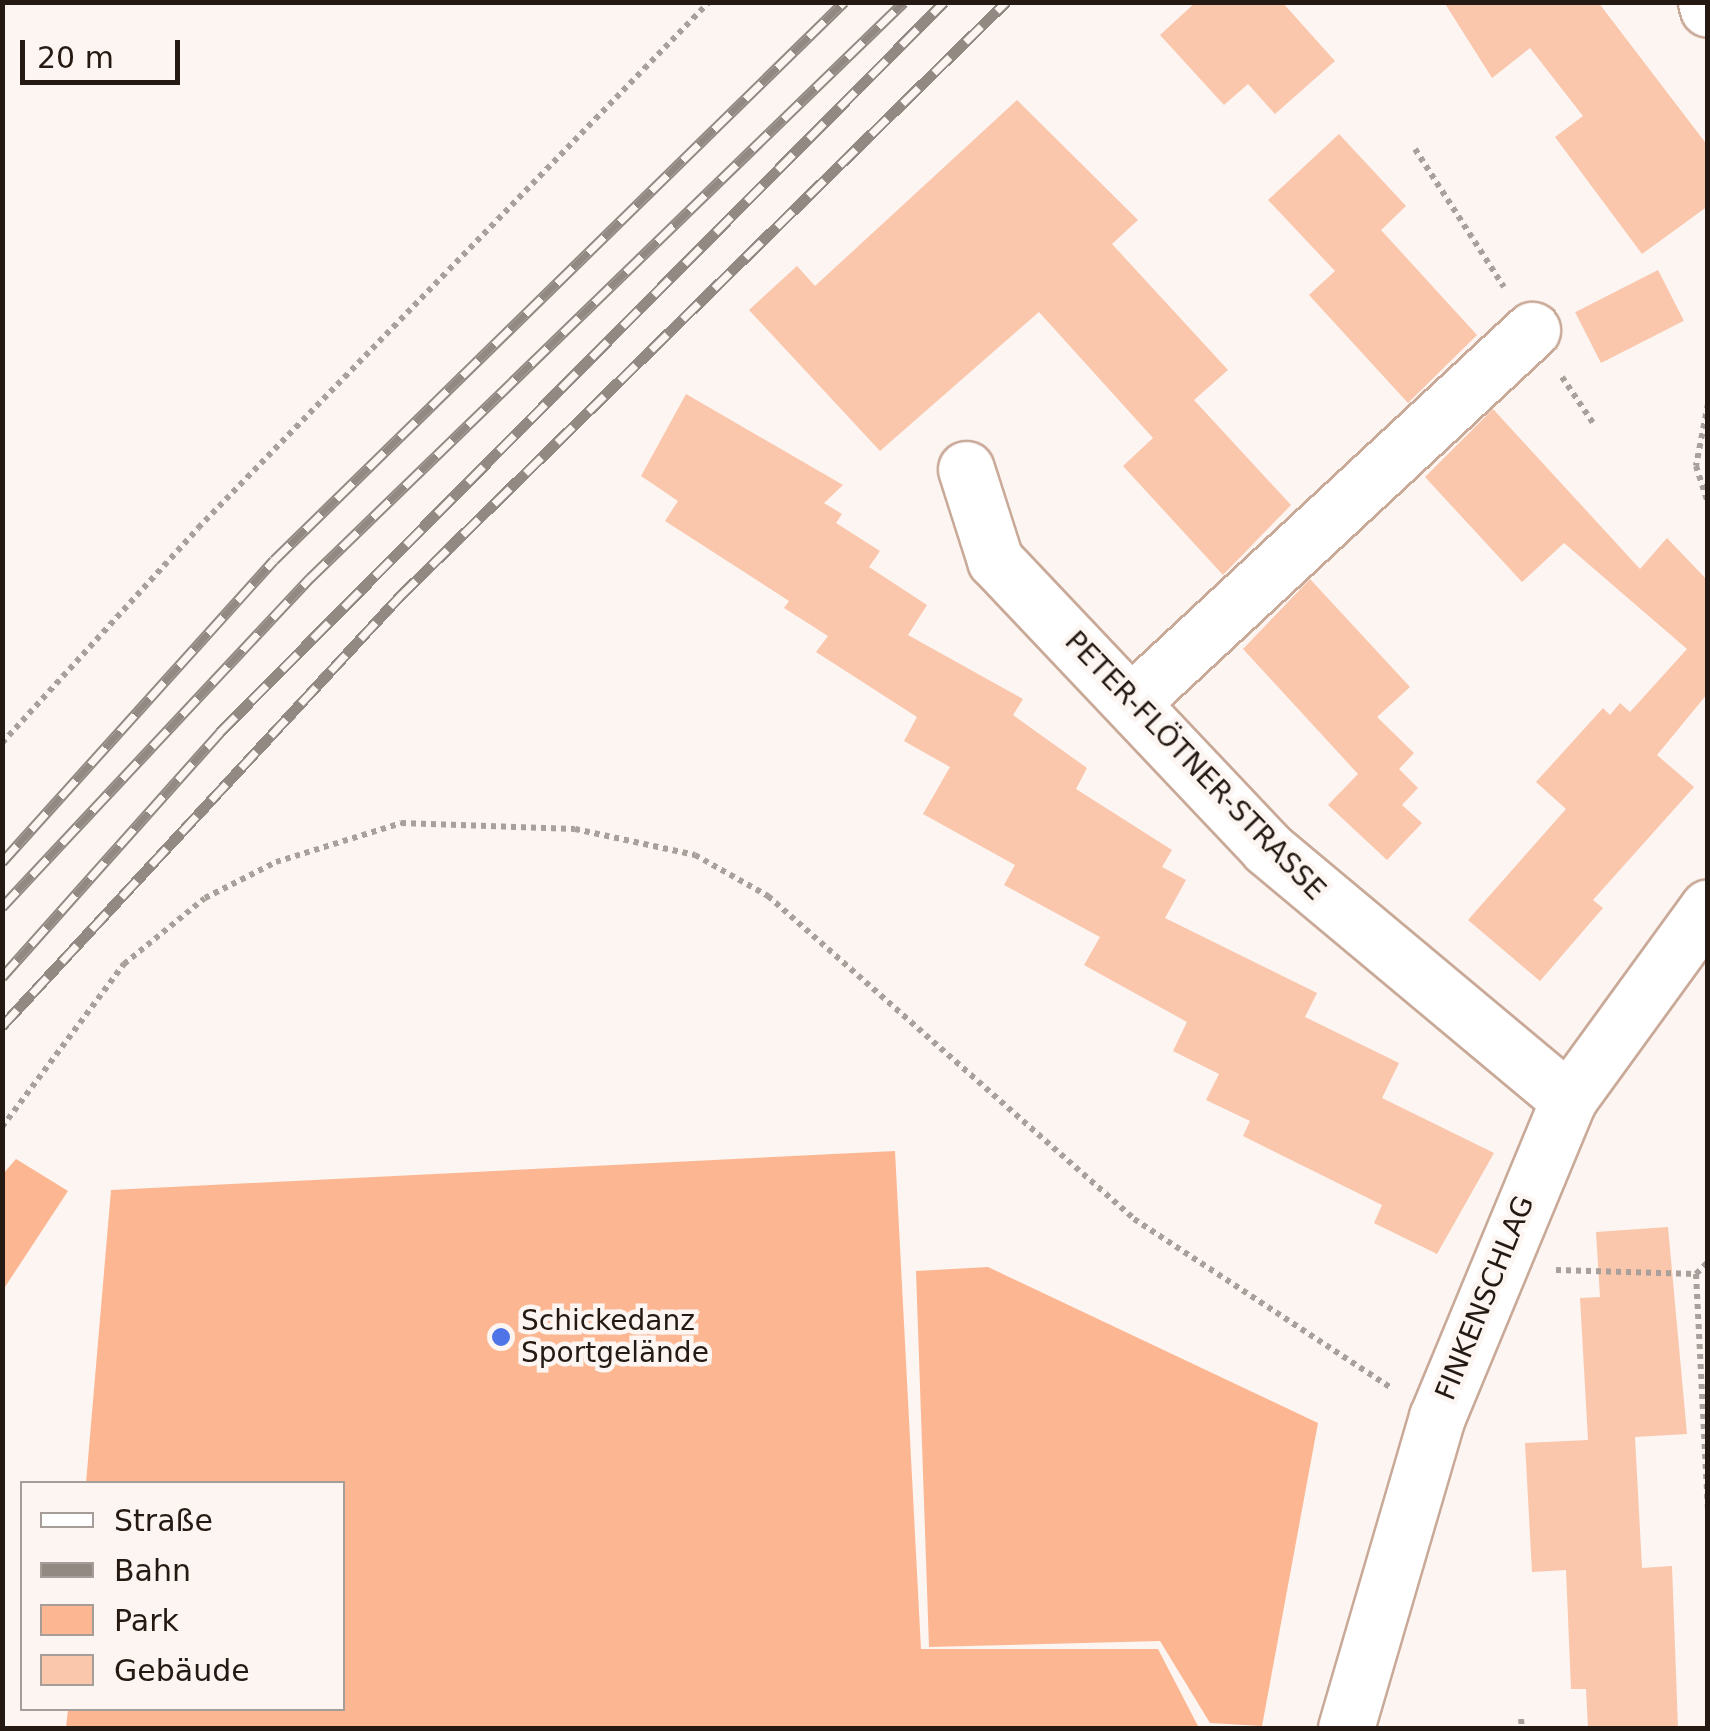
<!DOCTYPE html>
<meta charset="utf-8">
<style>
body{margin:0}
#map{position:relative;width:1710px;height:1731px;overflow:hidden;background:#fcf5f1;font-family:"DejaVu Sans",sans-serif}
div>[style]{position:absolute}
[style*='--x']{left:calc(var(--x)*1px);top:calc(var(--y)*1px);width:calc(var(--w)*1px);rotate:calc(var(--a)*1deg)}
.green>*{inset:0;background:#fcb792}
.building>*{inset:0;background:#fac7ad;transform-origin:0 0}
.path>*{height:6px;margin-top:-3px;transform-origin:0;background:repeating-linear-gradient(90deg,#a9a09b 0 5px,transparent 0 10px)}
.roads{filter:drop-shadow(2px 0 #c9a998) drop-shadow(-2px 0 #c9a998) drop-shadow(0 2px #c9a998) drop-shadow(0 -2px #c9a998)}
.minor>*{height:55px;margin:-27.5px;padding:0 27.5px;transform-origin:27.5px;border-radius:27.5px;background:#fff}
.rail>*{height:11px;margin-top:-5.5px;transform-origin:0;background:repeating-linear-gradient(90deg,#fcf5f1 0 22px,#928983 0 44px);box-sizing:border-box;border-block:2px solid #928983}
.dots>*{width:28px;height:28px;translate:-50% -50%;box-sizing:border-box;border:5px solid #fcf5f1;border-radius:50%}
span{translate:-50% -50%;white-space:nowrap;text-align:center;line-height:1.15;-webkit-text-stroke:9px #fcf5f1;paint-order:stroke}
.street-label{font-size:28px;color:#251a13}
.poi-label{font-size:28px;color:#251a13}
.left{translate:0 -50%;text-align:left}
.frame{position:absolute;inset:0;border:5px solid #251a13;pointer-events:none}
.legend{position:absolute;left:20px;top:1481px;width:325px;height:230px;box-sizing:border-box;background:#fcf5f1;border:2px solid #a69d98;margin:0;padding:12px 18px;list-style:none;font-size:30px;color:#251a13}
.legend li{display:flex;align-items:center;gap:20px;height:50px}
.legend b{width:50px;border:2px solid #a69d98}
.scale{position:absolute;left:20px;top:40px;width:160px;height:45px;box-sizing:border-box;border:5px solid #251a13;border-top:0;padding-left:12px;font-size:30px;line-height:35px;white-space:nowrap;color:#251a13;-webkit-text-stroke:8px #fcf5f1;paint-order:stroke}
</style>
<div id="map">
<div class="green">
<div style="clip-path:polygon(895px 1151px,921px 1649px,1158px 1649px,1199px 1728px,66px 1728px,68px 1709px,342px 1708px,342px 1484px,86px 1483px,111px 1190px)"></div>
<div style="clip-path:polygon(16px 1159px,68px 1191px,3px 1290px,3px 1174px)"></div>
<div style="clip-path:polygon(988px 1267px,1318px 1423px,1262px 1726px,1210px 1723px,1160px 1641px,929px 1647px,916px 1271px)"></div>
</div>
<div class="building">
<div style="clip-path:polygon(1196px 2px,1282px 2px,1335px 61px,1275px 114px,1248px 84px,1224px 105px,1160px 35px)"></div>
<div style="clip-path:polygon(1444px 2px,1598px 2px,1708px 146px,1708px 206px,1642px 254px,1555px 137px,1583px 116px,1530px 48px,1492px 78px)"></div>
<div style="clip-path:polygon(1017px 100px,1138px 220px,1112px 244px,1228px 370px,1194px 400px,1291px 505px,1223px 575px,1123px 466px,1153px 438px,1039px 312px,880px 451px,749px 310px,797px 266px,815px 286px)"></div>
<div style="clip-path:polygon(1339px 134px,1406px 206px,1381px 230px,1477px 335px,1408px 403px,1309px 295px,1335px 271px,1268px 200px)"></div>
<div style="left:1658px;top:270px;width:57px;height:93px;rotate:63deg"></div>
<div style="clip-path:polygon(686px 394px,843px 485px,824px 503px,842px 514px,836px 523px,880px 551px,869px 567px,927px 605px,908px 635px,1023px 699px,1013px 715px,1087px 768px,1076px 789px,1172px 850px,1162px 867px,1186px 880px,1165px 918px,1317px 993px,1305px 1017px,1399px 1063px,1382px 1098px,1494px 1153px,1437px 1254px,1374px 1223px,1382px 1205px,1243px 1136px,1250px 1121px,1206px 1100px,1219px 1074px,1173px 1051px,1187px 1022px,1084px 965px,1100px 937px,1004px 885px,1015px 865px,923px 814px,950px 767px,904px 741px,917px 717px,816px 652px,828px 636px,784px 608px,789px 601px,665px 521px,678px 501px,641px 476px)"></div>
<div style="clip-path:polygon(1493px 409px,1640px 569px,1667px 538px,1708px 581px,1708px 693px,1657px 755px,1694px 787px,1593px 900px,1603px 908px,1540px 981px,1468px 920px,1566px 809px,1536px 782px,1603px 708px,1610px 715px,1620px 703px,1630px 712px,1687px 649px,1564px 543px,1522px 582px,1425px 477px)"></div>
<div style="clip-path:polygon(1310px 579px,1410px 687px,1377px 717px,1414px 753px,1399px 769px,1418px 788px,1402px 805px,1422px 823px,1387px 860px,1328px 805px,1358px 774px,1243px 649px)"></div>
<div style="clip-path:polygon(1668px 1227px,1687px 1434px,1635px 1437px,1642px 1568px,1672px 1566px,1678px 1728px,1588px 1728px,1586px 1689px,1571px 1689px,1566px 1570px,1532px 1572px,1525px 1443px,1588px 1440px,1580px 1298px,1600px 1297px,1596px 1232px)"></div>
</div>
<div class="path">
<div style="--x:1415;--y:149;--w:164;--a:57.2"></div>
<div style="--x:1562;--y:377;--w:59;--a:56"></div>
<div style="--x:1708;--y:404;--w:63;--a:101"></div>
<div style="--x:1696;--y:466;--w:40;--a:72"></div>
<div style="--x:2;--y:743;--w:291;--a:-47.6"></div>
<div style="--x:198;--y:528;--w:733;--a:-45.83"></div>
<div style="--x:2;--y:1127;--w:204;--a:-53.2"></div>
<div style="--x:124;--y:964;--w:104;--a:-39.2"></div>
<div style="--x:205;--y:898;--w:80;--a:-26.9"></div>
<div style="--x:276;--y:862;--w:131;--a:-17.3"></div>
<div style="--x:401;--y:823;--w:174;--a:2"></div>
<div style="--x:575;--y:829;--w:123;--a:12.2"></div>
<div style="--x:695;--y:855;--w:84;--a:29.3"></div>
<div style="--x:768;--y:896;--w:488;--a:41.4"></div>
<div style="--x:1134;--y:1219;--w:306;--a:33.3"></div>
<div style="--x:1556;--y:1270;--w:140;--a:1.6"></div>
<div style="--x:1696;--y:1274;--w:235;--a:87.1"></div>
<div style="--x:1696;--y:1274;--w:17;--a:-45"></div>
<div style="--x:1521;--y:1719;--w:9;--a:84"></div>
</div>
<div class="roads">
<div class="minor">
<div style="--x:1706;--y:2;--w:7;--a:74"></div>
<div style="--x:966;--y:469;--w:96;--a:72.3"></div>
<div style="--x:995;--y:560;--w:396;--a:46.6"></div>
<div style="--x:1267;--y:848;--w:393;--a:39.9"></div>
<div style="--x:1133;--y:701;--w:545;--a:-42.92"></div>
<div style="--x:1346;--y:1728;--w:324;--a:-73.7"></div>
<div style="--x:1437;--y:1417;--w:343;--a:-67.5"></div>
<div style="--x:1568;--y:1100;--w:238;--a:-54"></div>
</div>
</div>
<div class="rail">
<div style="--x:2;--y:862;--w:406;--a:-48"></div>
<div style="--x:274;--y:560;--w:798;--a:-44.39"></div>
<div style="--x:2;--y:907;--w:451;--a:-46.9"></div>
<div style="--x:310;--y:578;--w:827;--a:-44.12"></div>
<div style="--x:2;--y:977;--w:328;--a:-48.3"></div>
<div style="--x:220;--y:732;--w:1028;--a:-45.24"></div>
<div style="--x:2;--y:1026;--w:586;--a:-47.21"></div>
<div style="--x:400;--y:596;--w:849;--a:-44.43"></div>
</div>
<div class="dots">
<div style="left:501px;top:1337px;background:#4e74e8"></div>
</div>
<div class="street-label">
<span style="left:1195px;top:766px;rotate:46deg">PETER-FLÖTNER-STRASSE</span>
<span style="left:1485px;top:1298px;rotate:-68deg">FINKENSCHLAG</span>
</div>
<div class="poi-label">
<span class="left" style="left:521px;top:1337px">Schickedanz<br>Sportgelände</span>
</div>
<div class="frame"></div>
<ul class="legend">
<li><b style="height:12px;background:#fff"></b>Straße</li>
<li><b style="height:12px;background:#928983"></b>Bahn</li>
<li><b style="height:28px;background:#fcb792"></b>Park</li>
<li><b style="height:28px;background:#fac7ad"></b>Gebäude</li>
</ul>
<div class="scale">20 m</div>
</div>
